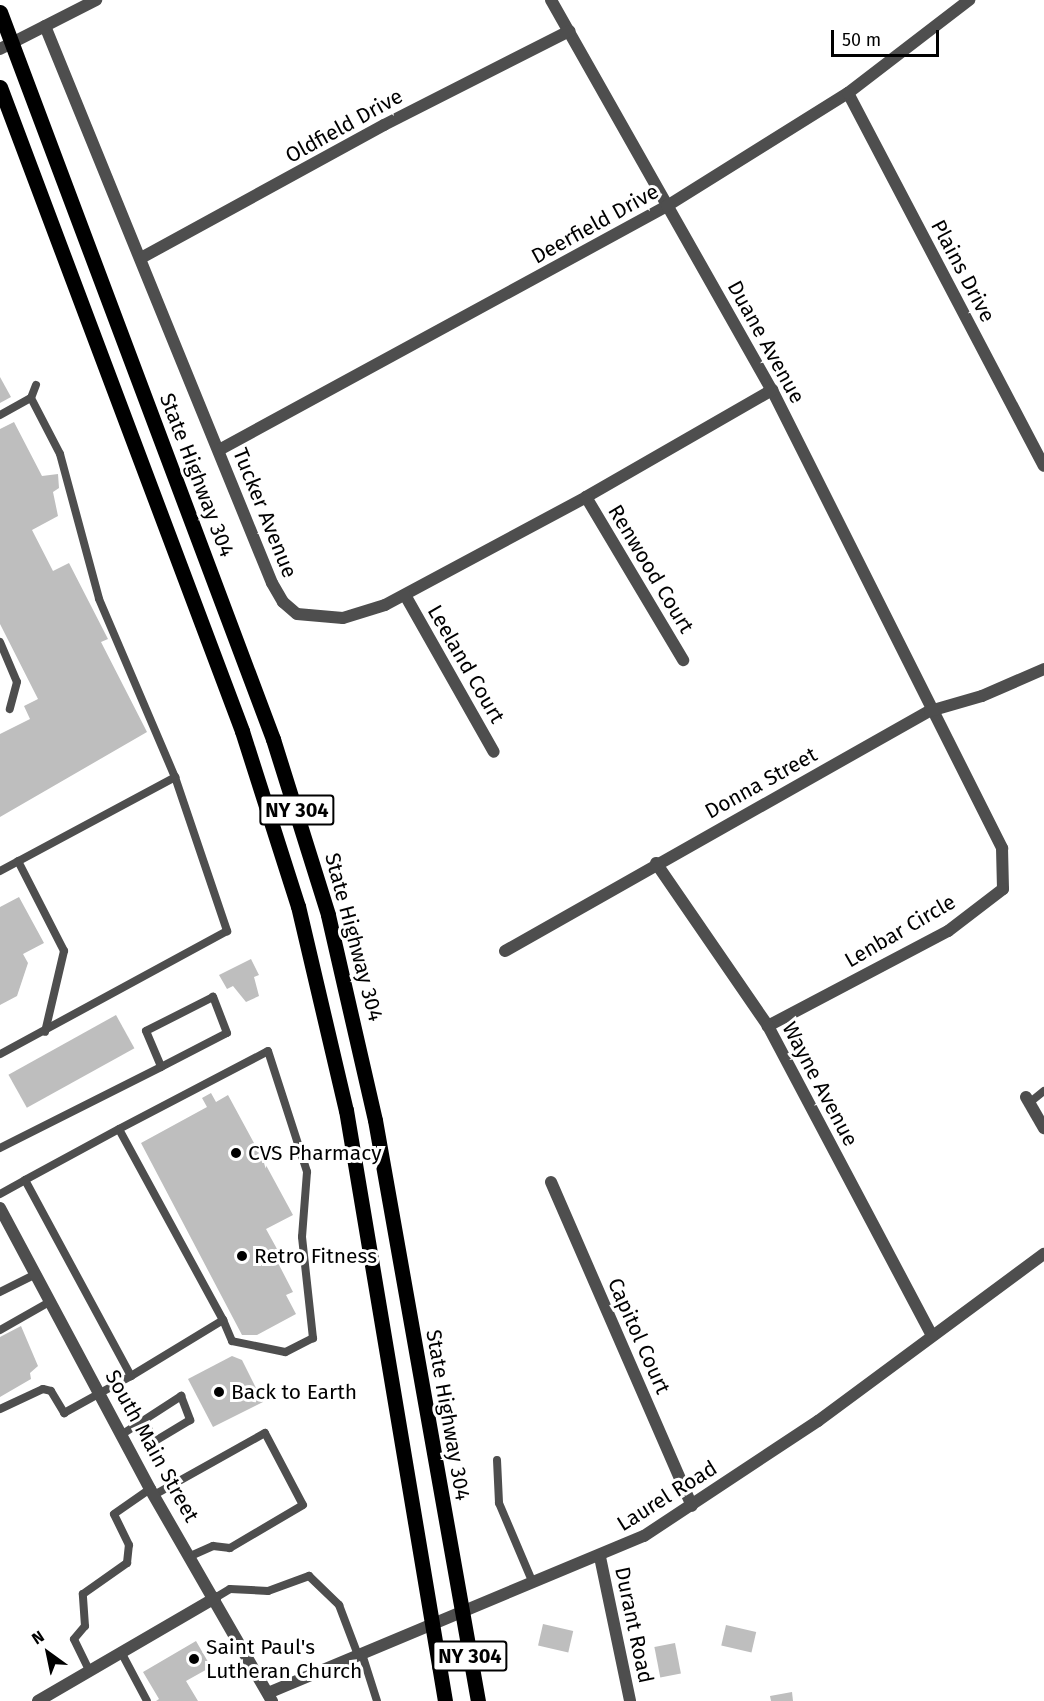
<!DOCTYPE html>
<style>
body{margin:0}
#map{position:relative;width:1044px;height:1701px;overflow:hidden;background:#fff;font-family:"Fira Sans",sans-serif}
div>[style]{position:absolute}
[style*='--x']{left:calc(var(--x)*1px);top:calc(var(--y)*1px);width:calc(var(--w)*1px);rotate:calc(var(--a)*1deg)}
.building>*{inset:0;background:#bebebe;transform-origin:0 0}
.service>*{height:8px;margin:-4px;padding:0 4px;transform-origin:4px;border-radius:4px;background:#4e4e4e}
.minor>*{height:12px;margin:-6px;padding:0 6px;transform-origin:6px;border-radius:6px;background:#4e4e4e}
.tertiary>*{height:12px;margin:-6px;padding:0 6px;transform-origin:6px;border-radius:6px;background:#4e4e4e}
.primary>*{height:15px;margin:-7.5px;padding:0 7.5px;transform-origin:7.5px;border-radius:7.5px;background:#000}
.dots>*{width:16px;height:16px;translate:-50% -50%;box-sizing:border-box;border:3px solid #fff;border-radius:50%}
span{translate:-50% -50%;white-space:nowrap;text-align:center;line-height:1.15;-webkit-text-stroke:6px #fff;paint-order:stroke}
.shield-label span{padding:2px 4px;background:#fff;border:2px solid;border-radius:4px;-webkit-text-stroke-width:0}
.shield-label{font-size:20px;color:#000;font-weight:700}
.street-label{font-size:21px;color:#000}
.poi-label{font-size:21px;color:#000}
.left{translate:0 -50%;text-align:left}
.north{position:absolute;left:18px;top:1623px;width:60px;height:60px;-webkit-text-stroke:4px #fff;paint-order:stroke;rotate:327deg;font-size:16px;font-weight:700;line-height:24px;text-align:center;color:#000}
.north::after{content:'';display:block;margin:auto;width:21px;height:27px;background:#000;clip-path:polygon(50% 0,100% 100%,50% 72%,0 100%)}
.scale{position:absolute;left:831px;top:30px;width:108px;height:27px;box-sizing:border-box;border:3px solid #000;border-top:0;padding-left:8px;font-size:18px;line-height:21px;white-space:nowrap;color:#000;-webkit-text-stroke:4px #fff;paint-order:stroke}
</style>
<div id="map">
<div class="building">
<div style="clip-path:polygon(0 377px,11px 397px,0 403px)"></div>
<div style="clip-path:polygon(14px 422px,42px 476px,58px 474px,59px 488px,53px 492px,58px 516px,32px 530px,53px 571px,69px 563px,108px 639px,101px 642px,147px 732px,0 817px,0 734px,30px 719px,24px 706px,38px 699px,0 624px,0 429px)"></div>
<div style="clip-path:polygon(19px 897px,44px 943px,23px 954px,28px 963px,17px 996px,0 1005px,0 907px)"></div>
<div style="clip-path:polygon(251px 959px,259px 975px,254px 977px,259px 996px,246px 1002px,233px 986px,227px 989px,219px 975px)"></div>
<div style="left:116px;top:1015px;width:38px;height:123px;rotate:61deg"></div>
<div style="clip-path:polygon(211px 1093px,216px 1102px,228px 1095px,293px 1215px,266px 1229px,282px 1258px,277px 1261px,293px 1292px,286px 1295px,296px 1314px,257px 1335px,242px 1335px,141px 1143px,207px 1107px,202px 1098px)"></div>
<div style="clip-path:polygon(21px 1326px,38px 1366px,30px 1373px,31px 1379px,0 1397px,0 1337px)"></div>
<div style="clip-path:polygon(232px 1356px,242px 1360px,263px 1402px,213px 1427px,188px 1379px)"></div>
<div style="left:543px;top:1624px;width:31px;height:22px;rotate:13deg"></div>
<div style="left:726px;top:1625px;width:31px;height:21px;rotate:13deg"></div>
<div style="clip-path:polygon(196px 1641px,211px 1667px,186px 1681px,198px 1701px,156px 1701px,159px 1699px,143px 1672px)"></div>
<div style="left:675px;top:1643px;width:31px;height:21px;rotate:79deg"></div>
<div style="clip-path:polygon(792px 1692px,793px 1701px,771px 1701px,770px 1696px)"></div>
</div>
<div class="service">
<div style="--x:31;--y:398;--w:63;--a:62.6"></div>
<div style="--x:60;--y:454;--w:150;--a:74.9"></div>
<div style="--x:99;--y:599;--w:194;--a:66.9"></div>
<div style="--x:0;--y:415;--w:35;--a:-29"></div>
<div style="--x:31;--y:398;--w:14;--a:-69"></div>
<div style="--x:0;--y:642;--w:43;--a:67"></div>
<div style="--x:17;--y:682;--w:28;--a:105"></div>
<div style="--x:18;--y:861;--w:101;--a:62.9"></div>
<div style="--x:64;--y:951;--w:83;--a:103.2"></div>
<div style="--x:0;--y:871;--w:199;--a:-28.2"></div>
<div style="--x:175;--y:777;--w:163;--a:71.3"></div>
<div style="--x:227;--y:931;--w:258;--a:151.5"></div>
<div style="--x:1029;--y:1103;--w:19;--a:-39"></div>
<div style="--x:119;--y:1129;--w:168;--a:-27.6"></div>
<div style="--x:268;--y:1051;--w:127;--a:72.1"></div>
<div style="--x:307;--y:1172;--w:65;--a:94.4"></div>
<div style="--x:302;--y:1237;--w:102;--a:83.8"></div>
<div style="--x:313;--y:1338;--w:31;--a:153"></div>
<div style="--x:285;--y:1352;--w:54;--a:-168.3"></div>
<div style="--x:232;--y:1341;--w:23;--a:-113"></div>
<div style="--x:0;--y:1148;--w:180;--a:-26.7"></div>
<div style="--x:161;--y:1067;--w:74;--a:-27.3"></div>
<div style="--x:227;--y:1033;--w:39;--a:-111"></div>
<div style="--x:213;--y:997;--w:75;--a:153.1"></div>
<div style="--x:146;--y:1031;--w:39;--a:67"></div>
<div style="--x:0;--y:1194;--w:29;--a:-29"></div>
<div style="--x:0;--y:1292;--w:40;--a:-26.6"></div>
<div style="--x:0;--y:1330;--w:59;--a:-29.6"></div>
<div style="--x:0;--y:1409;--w:47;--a:-24.9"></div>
<div style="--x:43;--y:1389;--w:8;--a:14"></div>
<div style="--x:51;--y:1391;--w:26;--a:59"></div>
<div style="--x:64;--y:1413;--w:77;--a:-28.9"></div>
<div style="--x:131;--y:1376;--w:108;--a:-31.3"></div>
<div style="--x:223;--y:1320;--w:217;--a:-118.6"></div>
<div style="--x:119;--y:1129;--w:107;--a:151.5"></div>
<div style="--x:25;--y:1180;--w:223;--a:61.6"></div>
<div style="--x:121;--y:1435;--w:72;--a:-33"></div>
<div style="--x:181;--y:1396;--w:26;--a:69"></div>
<div style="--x:190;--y:1420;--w:41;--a:149"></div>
<div style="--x:155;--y:1441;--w:21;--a:-118"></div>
<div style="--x:497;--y:1460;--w:43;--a:87.3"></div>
<div style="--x:499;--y:1503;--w:87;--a:67"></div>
<div style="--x:154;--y:1495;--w:127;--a:-29.2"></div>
<div style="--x:265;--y:1433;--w:81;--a:62.2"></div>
<div style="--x:303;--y:1505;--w:85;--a:149.5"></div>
<div style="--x:230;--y:1548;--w:17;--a:-173"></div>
<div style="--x:213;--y:1546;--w:24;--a:156"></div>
<div style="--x:215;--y:1598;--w:17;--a:-31"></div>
<div style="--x:230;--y:1589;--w:38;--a:3"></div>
<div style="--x:268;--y:1591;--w:44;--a:-20.1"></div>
<div style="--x:309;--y:1576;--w:42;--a:44"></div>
<div style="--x:339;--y:1605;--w:53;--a:69.2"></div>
<div style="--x:121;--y:1652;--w:55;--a:62"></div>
<div style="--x:362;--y:1654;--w:49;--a:72.3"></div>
<div style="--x:89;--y:1670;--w:34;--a:-116"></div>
<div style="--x:74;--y:1639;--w:17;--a:-50"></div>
<div style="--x:85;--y:1626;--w:32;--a:-94"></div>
<div style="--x:83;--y:1594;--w:54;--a:-35.2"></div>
<div style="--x:127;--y:1563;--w:18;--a:-84"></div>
<div style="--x:129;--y:1545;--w:34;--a:-116"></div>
<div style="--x:114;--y:1514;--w:44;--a:-34.8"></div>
</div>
<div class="minor">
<div style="--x:551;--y:0;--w:448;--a:60.5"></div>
<div style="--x:772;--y:390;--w:513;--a:63.33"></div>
<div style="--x:1002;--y:848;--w:41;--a:88.6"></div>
<div style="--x:1003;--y:889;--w:69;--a:142.6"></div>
<div style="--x:948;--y:931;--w:204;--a:152.2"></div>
<div style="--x:45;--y:26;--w:601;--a:67.83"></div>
<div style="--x:272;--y:583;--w:22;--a:60"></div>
<div style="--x:283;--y:602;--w:18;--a:41"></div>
<div style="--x:297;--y:614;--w:46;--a:5"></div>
<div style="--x:343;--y:618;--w:44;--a:-17.2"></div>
<div style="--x:385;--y:605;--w:228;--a:-28.2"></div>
<div style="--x:586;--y:497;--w:215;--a:-29.9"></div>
<div style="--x:848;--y:93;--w:421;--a:62.3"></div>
<div style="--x:141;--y:258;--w:277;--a:-28.7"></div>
<div style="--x:384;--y:125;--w:208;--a:-26.9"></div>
<div style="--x:219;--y:450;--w:510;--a:-28.57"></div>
<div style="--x:667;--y:206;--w:213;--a:-32"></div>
<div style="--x:848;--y:93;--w:153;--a:-37.5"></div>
<div style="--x:586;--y:497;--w:190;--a:59.2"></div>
<div style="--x:405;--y:595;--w:180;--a:60.5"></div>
<div style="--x:656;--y:863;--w:198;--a:55.5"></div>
<div style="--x:768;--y:1026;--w:348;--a:62.1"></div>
<div style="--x:505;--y:951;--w:488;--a:-29.5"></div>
<div style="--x:930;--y:711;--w:54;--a:-16.1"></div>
<div style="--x:982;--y:696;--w:68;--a:-23.5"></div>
<div style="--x:1026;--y:1097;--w:36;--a:60"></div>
<div style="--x:551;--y:1182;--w:353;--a:66.5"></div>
<div style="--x:600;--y:1557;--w:147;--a:78.2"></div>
</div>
<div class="tertiary">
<div style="--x:0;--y:49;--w:108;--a:-27"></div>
<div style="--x:0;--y:1208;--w:319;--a:61.9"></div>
<div style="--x:150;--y:1489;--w:245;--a:60.1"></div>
<div style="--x:268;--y:1693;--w:407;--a:-22.7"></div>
<div style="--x:644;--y:1536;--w:209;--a:-33.5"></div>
<div style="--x:818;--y:1421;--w:281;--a:-36.5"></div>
<div style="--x:38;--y:1701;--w:205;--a:-30.2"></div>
</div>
<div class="primary">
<div style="--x:0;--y:12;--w:777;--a:69.42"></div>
<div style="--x:273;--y:739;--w:184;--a:72.6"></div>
<div style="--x:328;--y:915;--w:210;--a:77.1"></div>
<div style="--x:375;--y:1120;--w:590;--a:79.95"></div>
<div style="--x:0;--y:87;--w:688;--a:69.4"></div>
<div style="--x:242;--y:731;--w:184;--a:72.3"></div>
<div style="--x:298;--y:906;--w:210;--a:76.8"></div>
<div style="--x:346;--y:1110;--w:599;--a:80.49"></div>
</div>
<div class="dots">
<div style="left:236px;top:1153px;background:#000"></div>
<div style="left:242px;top:1256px;background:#000"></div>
<div style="left:219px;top:1392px;background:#000"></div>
<div style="left:194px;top:1659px;background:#000"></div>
</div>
<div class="shield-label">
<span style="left:297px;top:810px">NY 304</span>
<span style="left:470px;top:1656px">NY 304</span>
</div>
<div class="street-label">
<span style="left:344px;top:126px;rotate:-29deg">Oldfield Drive</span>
<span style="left:595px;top:224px;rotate:-29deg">Deerfield Drive</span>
<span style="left:963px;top:271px;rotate:62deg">Plains Drive</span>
<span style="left:766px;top:342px;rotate:61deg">Duane Avenue</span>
<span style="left:197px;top:475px;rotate:69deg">State Highway 304</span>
<span style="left:265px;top:513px;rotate:68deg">Tucker Avenue</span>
<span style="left:651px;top:569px;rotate:59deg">Renwood Court</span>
<span style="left:466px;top:664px;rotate:60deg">Leeland Court</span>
<span style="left:761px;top:783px;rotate:-29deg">Donna Street</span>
<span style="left:900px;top:931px;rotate:-30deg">Lenbar Circle</span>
<span style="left:354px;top:937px;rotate:75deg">State Highway 304</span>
<span style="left:820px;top:1084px;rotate:62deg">Wayne Avenue</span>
<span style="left:639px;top:1336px;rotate:66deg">Capitol Court</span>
<span style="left:448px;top:1415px;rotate:80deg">State Highway 304</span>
<span style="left:152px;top:1446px;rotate:61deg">South Main Street</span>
<span style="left:667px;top:1496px;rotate:-32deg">Laurel Road</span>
<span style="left:634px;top:1625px;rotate:78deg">Durant Road</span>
</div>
<div class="poi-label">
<span class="left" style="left:248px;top:1153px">CVS Pharmacy</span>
<span class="left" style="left:254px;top:1256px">Retro Fitness</span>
<span class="left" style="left:231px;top:1392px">Back to Earth</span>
<span class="left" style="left:206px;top:1659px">Saint Paul's<br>Lutheran Church</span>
</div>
<div class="north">N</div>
<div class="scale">50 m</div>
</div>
